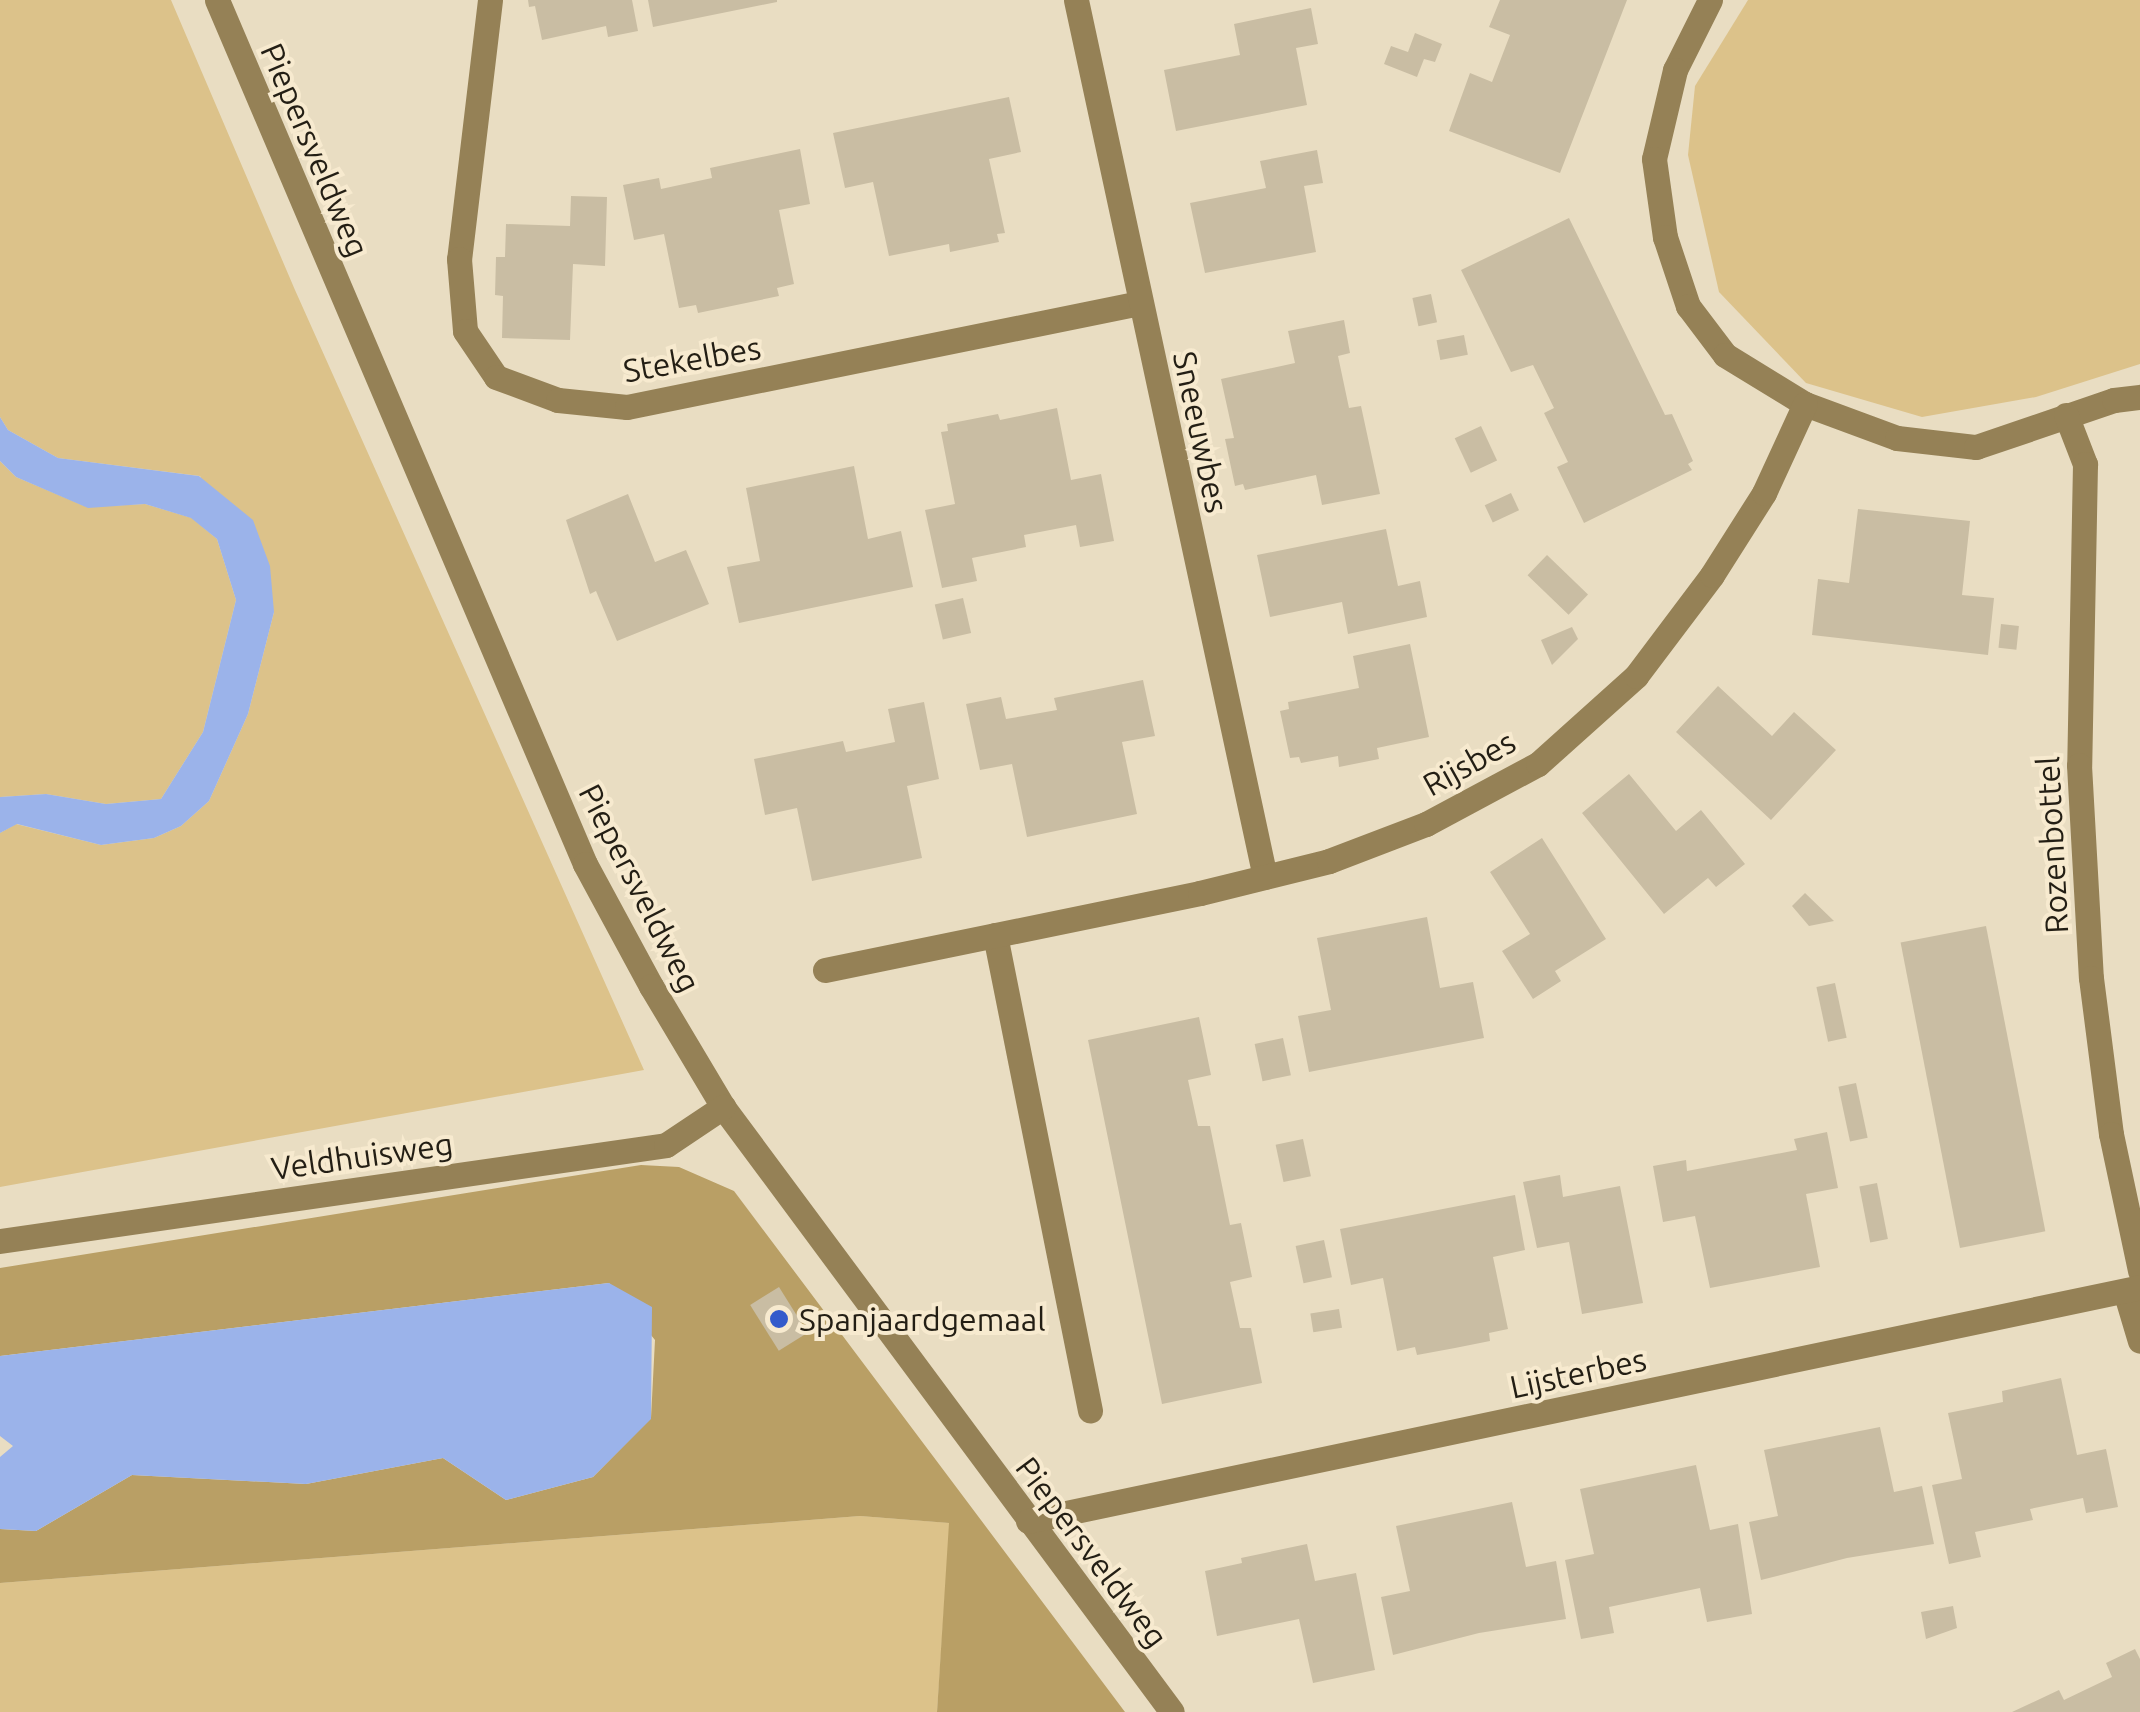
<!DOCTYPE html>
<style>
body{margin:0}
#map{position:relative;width:2140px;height:1712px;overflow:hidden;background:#e9ddc2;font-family:Ubuntu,sans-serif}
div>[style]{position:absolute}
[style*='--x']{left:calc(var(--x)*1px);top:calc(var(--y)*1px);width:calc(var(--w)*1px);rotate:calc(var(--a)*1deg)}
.green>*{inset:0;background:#dcc28a}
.forest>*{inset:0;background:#b99f65}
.water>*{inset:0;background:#9bb3ea}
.building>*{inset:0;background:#c9bda3;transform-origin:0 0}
.minor>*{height:25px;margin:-12.5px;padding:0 12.5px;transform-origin:12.5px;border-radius:12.5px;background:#958156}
.dots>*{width:28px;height:28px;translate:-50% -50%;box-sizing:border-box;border:5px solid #f7eacf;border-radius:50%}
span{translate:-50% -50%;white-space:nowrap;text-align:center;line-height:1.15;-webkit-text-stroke:8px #f7eacf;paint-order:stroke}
.street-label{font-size:32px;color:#231e14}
.poi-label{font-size:32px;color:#231e14}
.left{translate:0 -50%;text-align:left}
</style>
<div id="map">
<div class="green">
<div style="clip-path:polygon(0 0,171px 0,295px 290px,644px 1070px,0 1187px,0 833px,16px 824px,101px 845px,154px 838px,181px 826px,209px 801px,248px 714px,274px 612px,200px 476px,58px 458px,8px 430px,0 417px)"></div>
<div style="clip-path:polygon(1748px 0,2140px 0,2140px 364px,2036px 397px,1922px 417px,1806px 383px,1719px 292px,1688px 155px,1695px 86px)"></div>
<div style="clip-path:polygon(0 461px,16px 477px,87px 507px,145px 504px,192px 518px,217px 539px,236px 600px,203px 732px,161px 799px,106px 804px,46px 794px,0 797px)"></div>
<div style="clip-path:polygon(860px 1516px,950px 1523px,937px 1712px,0 1712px,0 1583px)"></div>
</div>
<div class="forest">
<div style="clip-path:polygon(641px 1165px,679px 1167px,734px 1191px,1125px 1712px,937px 1712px,949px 1523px,860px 1516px,0 1583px,0 1529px,36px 1531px,132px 1475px,306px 1484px,443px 1458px,506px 1500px,593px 1477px,651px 1418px,655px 1340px,609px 1283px,0 1356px,0 1268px)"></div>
</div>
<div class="water">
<div style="clip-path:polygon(0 417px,8px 430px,58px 458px,199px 476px,253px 520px,270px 566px,274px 612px,248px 714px,209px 801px,181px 826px,154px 838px,101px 845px,17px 824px,0 833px,0 797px,46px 794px,106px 804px,161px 799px,203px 732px,236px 600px,217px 539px,191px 518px,145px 504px,88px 508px,16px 477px,0 461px)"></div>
<div style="clip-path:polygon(609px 1283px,652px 1307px,651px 1419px,593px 1477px,506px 1500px,443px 1458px,306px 1484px,132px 1475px,36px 1531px,0 1529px,0 1457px,13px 1446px,0 1436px,0 1356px)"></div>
</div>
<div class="building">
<div style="clip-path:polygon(528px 0,632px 0,638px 31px,608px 37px,606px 26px,542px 40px,535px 6px,529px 7px)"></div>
<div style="clip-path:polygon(648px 0,777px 0,777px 2px,653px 27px)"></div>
<div style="clip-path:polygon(1500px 0,1627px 0,1560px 173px,1449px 131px,1470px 73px,1492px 82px,1510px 35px,1489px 27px)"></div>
<div style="clip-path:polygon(1311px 8px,1318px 44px,1296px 48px,1307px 105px,1176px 131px,1164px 70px,1240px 55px,1234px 24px)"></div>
<div style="clip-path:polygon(1415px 33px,1442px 44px,1435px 62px,1424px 59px,1417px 77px,1384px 64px,1391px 46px,1408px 52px)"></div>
<div style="clip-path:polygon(1009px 97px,1021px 152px,989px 159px,1005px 233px,997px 234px,999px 242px,950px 252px,949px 244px,889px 256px,873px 182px,845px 188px,833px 133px)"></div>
<div style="clip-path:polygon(800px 149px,810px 204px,779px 210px,794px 284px,777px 288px,779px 296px,698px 313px,696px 305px,679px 308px,664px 234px,634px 240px,623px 185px,659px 178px,661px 189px,712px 178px,710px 168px)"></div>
<div style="clip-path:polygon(1317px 150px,1323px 183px,1304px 186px,1316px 252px,1205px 273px,1190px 203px,1266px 188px,1260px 161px)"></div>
<div style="clip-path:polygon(571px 196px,607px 197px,605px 266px,573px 264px,570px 340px,502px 338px,503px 296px,495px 295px,496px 257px,505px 257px,506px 224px,570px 226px)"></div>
<div style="clip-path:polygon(1569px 218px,1665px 415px,1672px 414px,1693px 461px,1688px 464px,1692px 470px,1584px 523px,1557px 467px,1568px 462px,1544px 413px,1554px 408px,1533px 365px,1511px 372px,1461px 270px)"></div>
<div style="left:1431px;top:294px;width:29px;height:19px;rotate:78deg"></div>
<div style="clip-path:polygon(1344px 320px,1350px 353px,1338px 356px,1349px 408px,1361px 406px,1380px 494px,1322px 505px,1316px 475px,1245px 490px,1243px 484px,1235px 486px,1225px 439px,1234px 438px,1221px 379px,1295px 363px,1288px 331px)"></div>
<div style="left:1464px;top:335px;width:20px;height:28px;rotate:79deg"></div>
<div style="clip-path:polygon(1057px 408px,1071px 480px,1101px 474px,1114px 541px,1080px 547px,1076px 525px,1024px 535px,1026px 547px,972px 558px,977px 581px,942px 588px,925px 510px,955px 504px,941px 432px,948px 431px,947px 424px,998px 414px,1000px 420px)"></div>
<div style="left:1481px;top:426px;width:38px;height:29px;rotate:65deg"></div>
<div style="clip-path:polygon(854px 466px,868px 539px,901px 531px,913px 587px,739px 623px,727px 567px,760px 561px,746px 488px)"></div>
<div style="left:1511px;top:493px;width:19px;height:29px;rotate:65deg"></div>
<div style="clip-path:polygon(628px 494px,655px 562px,686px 550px,709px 604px,617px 641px,596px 591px,590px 594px,566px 520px)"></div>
<div style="clip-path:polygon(1858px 509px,1970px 521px,1962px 595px,1994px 598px,1988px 655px,1812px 635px,1818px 579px,1849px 583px)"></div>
<div style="clip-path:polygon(1386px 529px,1398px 586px,1420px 581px,1427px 617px,1348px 634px,1342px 602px,1270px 617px,1257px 555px)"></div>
<div style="left:1547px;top:555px;width:57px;height:28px;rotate:44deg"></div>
<div style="left:963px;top:598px;width:36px;height:29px;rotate:77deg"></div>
<div style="left:2001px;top:624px;width:18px;height:24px;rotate:6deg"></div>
<div style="clip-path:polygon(1572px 627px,1578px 639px,1552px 665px,1541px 640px)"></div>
<div style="clip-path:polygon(1410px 644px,1429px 737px,1377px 748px,1379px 759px,1339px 767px,1338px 756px,1301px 763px,1299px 757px,1290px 758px,1280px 711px,1289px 709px,1288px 702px,1359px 688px,1353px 656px)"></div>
<div style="clip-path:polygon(1143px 680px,1155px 736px,1122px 742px,1137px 814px,1027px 837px,1012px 764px,980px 770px,966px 704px,1001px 697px,1006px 719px,1057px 710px,1054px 698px)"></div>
<div style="clip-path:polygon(1718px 686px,1772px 736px,1794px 712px,1836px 750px,1771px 820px,1676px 732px)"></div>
<div style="clip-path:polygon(924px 702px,939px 779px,907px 786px,922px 858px,812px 881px,797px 808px,765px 815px,754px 759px,843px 741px,846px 752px,895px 742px,888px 709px)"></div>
<div style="clip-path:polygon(1629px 774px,1676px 831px,1701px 810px,1745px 864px,1716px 887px,1708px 878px,1664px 914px,1582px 813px)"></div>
<div style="clip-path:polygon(1542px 838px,1606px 939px,1555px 971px,1561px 981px,1533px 999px,1502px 951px,1530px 934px,1490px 872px)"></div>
<div style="clip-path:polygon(1805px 893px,1834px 921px,1809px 926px,1792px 906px)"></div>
<div style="clip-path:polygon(1427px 917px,1440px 988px,1473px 982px,1484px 1038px,1309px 1072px,1298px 1016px,1331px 1010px,1317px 938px)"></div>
<div style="left:1986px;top:926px;width:311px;height:87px;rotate:79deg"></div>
<div style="left:1835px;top:983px;width:56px;height:19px;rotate:78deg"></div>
<div style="clip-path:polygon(1199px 1017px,1211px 1075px,1188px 1080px,1198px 1126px,1210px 1126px,1230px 1225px,1241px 1223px,1252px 1277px,1230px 1282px,1240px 1328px,1251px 1328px,1262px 1383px,1162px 1404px,1088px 1040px)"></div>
<div style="left:1283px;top:1038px;width:38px;height:29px;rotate:78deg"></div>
<div style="left:1856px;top:1083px;width:56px;height:18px;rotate:78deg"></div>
<div style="clip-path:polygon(1827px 1132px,1838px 1188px,1806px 1194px,1820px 1267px,1710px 1288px,1695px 1216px,1663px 1222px,1653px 1166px,1686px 1160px,1687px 1171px,1797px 1150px,1794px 1139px)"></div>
<div style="left:1303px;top:1139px;width:38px;height:28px;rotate:78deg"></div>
<div style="clip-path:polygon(1560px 1175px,1563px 1197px,1620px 1186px,1643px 1303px,1582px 1314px,1569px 1242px,1537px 1248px,1523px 1182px)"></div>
<div style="left:1877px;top:1183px;width:57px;height:18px;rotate:79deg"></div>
<div style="clip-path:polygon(1515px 1195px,1525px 1250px,1493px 1257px,1508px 1329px,1489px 1333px,1490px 1341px,1455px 1348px,1417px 1355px,1415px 1347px,1397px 1351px,1383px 1278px,1351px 1285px,1340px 1229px)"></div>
<div style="left:1324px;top:1240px;width:38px;height:29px;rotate:78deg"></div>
<div style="left:779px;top:1287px;width:54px;height:34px;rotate:58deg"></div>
<div style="left:1339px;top:1309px;width:19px;height:29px;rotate:81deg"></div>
<div style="clip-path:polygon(2061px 1378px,2077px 1455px,2106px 1449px,2118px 1507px,2086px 1513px,2083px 1498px,2030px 1509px,2033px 1520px,1975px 1532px,1981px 1557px,1949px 1564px,1932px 1485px,1962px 1479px,1948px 1413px,2003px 1402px,2002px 1391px)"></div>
<div style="clip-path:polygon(1880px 1427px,1894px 1492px,1922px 1486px,1934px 1544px,1847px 1558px,1761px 1580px,1749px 1522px,1778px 1516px,1764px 1450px)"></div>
<div style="clip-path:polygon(1696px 1465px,1710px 1530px,1738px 1524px,1752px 1614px,1707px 1622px,1700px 1588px,1609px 1607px,1614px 1633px,1581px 1639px,1565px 1560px,1594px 1554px,1580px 1489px)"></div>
<div style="clip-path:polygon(1512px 1502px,1526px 1567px,1556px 1561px,1566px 1619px,1479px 1633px,1393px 1655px,1381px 1597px,1410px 1591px,1396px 1526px)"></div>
<div style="clip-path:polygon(1307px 1544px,1315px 1581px,1356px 1573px,1375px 1670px,1313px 1683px,1299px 1619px,1217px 1636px,1205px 1571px,1242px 1563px,1241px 1558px)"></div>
<div style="clip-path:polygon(1953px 1606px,1957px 1628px,1926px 1639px,1921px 1612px)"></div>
<div style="clip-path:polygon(2135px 1649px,2140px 1659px,2140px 1712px,2012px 1712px,2059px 1690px,2064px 1700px,2112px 1677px,2106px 1663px)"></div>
</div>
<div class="minor">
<div style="--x:217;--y:0;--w:939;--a:66.93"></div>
<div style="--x:585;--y:864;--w:139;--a:61.6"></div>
<div style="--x:651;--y:986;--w:141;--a:59.2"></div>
<div style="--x:723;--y:1107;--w:753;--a:53.42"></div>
<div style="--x:490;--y:0;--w:261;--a:96.8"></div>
<div style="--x:459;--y:259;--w:72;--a:85.2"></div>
<div style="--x:465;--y:331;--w:55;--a:56"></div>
<div style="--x:496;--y:377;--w:66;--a:20.4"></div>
<div style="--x:558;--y:400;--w:69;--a:5.8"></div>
<div style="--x:627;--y:407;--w:523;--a:-11.46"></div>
<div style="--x:1076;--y:0;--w:897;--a:77.84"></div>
<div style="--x:1710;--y:0;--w:78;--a:116.6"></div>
<div style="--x:1675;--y:70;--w:91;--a:103.3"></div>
<div style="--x:1654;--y:159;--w:79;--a:82"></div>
<div style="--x:1665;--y:237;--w:73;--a:71.6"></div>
<div style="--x:1688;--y:306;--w:61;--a:52.9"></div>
<div style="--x:1725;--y:355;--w:94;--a:31.5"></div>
<div style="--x:1805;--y:404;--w:98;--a:20.3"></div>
<div style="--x:1897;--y:438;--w:80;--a:6.5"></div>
<div style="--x:1976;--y:447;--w:146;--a:-18.8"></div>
<div style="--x:2114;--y:400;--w:26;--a:-7"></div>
<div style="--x:2066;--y:415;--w:53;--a:68.8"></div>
<div style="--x:2085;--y:464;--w:301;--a:91.1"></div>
<div style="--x:2079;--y:765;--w:213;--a:86.8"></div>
<div style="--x:2091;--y:978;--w:157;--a:82.7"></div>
<div style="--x:2111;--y:1134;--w:140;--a:78"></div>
<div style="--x:995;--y:935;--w:485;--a:78.7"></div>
<div style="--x:825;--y:970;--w:383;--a:-11.6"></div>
<div style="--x:1200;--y:893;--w:133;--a:-13.9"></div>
<div style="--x:1329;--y:861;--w:104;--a:-20.9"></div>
<div style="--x:1426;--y:824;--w:127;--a:-28.2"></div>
<div style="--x:1538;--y:764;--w:132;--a:-41.9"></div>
<div style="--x:1636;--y:676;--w:126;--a:-53"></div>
<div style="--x:1712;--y:575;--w:97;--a:-57.6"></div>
<div style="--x:1764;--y:493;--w:98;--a:-65.3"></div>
<div style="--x:0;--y:1241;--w:673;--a:-8.2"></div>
<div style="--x:666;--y:1145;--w:69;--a:-33.7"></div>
<div style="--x:2125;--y:1291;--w:52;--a:73.3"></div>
<div style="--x:1028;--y:1521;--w:1136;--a:-11.88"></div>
</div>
<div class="dots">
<div style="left:779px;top:1319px;background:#345bcb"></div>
</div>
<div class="street-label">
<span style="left:315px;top:150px;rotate:67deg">Piepersveldweg</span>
<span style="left:692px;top:359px;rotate:-10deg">Stekelbes</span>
<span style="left:1201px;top:432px;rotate:78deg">Sneeuwbes</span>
<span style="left:1469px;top:763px;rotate:-29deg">Rijsbes</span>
<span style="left:2052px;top:845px;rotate:-93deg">Rozenbottel</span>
<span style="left:640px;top:888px;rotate:63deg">Piepersveldweg</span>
<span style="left:362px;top:1156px;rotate:-8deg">Veldhuisweg</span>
<span style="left:1578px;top:1373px;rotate:-12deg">Lijsterbes</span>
<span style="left:1092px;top:1552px;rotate:53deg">Piepersveldweg</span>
</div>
<div class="poi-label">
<span class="left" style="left:799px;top:1319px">Spanjaardgemaal</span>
</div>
</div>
